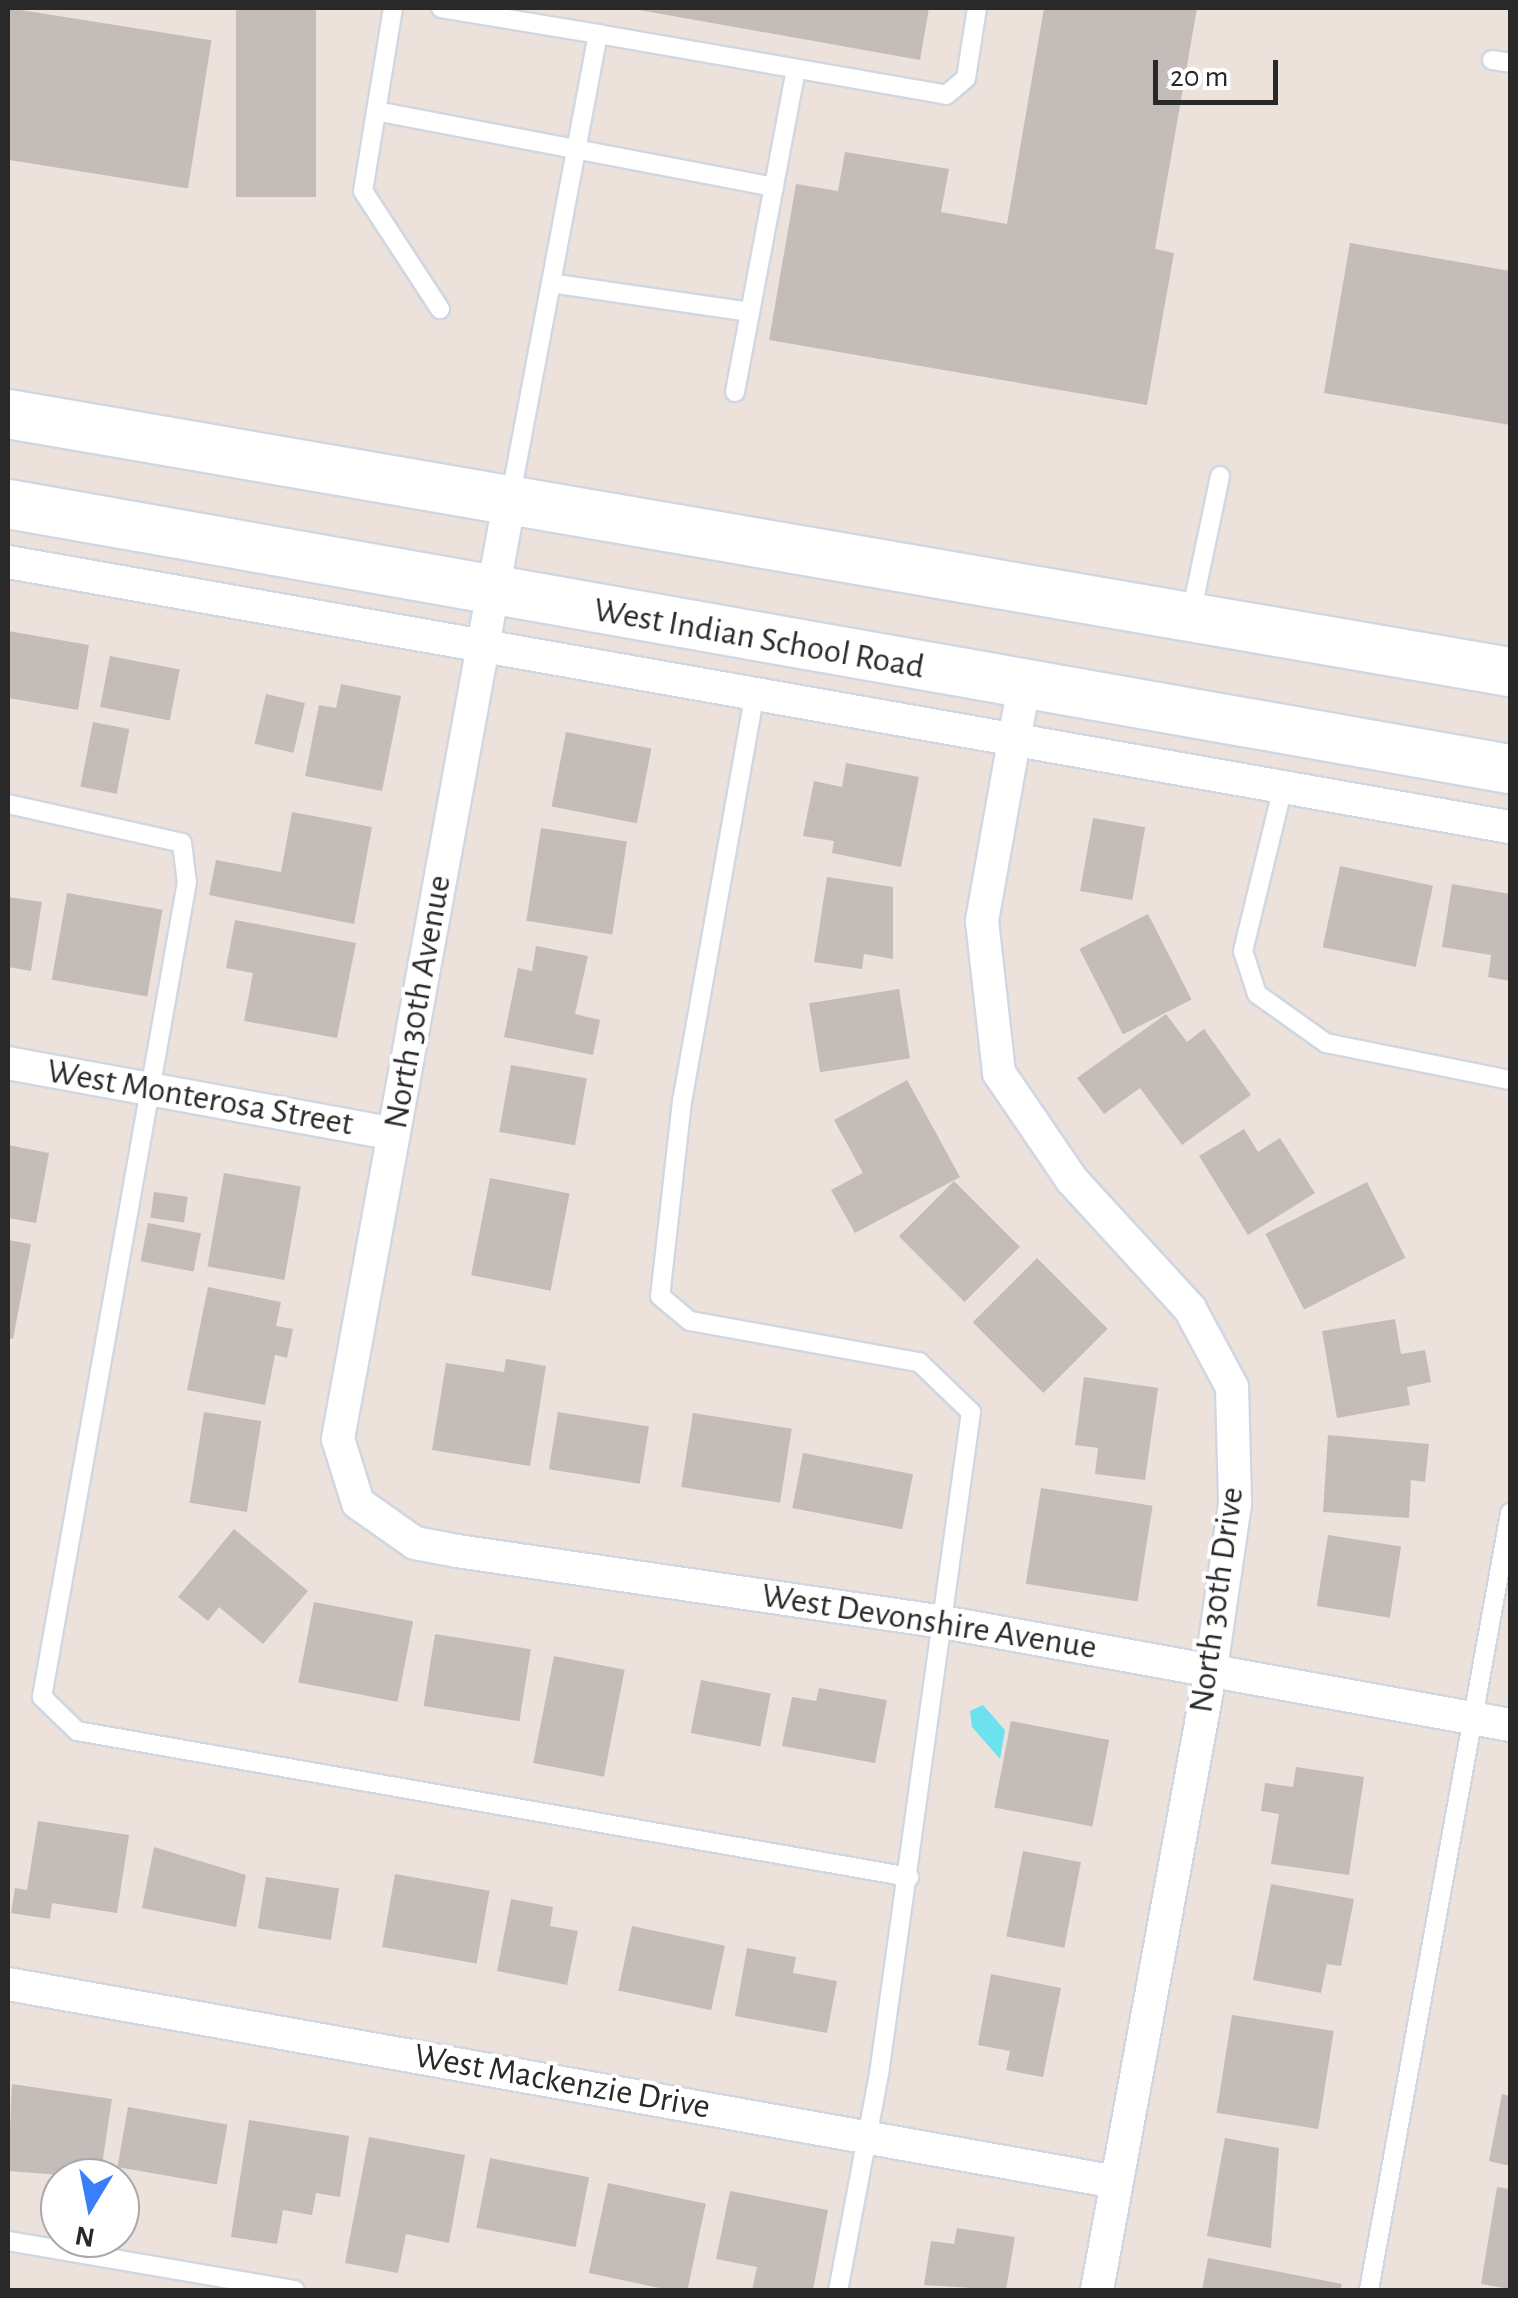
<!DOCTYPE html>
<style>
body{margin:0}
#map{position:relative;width:1518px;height:2298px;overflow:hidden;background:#ece2db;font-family:"Alegreya Sans",sans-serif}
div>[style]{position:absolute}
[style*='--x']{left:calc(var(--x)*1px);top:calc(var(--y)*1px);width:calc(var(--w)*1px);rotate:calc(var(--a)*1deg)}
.water>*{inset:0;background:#6de2ef}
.building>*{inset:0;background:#c4bcb8;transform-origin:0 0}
.roads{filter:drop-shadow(2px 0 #d0d7e2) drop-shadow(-2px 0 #d0d7e2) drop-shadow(0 2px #d0d7e2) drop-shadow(0 -2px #d0d7e2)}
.service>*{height:18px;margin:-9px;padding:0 9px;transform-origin:9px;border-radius:9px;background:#fff}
.minor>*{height:32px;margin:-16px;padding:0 16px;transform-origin:16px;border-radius:16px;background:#fff}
.secondary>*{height:48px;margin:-24px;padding:0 24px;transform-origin:24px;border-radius:24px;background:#fff}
span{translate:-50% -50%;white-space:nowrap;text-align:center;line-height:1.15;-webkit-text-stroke:8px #fff;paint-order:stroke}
.street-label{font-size:35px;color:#292929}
.frame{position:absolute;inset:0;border:10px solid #292929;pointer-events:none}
.north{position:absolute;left:40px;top:2158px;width:100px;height:100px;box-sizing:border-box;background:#fff;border:2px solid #a9a9a9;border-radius:50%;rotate:190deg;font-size:28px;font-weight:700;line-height:40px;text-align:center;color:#292929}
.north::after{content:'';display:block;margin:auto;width:35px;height:45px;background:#3a7efa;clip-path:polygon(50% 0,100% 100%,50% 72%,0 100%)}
.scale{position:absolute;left:1153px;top:60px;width:125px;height:45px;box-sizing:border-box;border:5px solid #292929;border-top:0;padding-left:12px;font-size:30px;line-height:35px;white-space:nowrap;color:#292929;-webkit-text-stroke:8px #fff;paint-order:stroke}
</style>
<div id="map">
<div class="water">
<div style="clip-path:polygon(983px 1705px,1005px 1730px,1000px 1759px,972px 1727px,970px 1711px)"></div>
</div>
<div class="building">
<div style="left:8px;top:8px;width:206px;height:150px;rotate:9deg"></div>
<div style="left:236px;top:8px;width:80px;height:189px"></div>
<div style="clip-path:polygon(628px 8px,929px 8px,920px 60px)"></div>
<div style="clip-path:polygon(1044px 8px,1197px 8px,1155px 249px,1174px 253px,1147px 405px,769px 340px,796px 184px,838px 191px,845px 152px,949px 169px,941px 212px,1007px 224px)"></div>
<div style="clip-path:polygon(1350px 243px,1510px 271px,1510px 425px,1324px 393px)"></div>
<div style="clip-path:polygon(8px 631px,89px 645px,78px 710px,8px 698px)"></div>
<div style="left:110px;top:656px;width:71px;height:52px;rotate:11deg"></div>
<div style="clip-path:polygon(341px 684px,401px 696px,382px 791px,305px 776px,319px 705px,336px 708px)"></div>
<div style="left:266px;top:694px;width:40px;height:51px;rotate:13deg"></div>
<div style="left:93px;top:722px;width:37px;height:66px;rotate:11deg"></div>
<div style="left:566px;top:732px;width:87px;height:76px;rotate:11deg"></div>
<div style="clip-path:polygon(846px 763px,919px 777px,901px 867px,832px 853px,834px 841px,803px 836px,814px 781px,842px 787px)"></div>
<div style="clip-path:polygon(292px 812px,372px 827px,354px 924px,209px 895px,216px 860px,281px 872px)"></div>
<div style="left:1093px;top:818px;width:53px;height:74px;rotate:10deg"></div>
<div style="left:541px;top:828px;width:87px;height:94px;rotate:9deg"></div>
<div style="left:1340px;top:866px;width:95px;height:83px;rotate:12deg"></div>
<div style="clip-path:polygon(827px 877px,893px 887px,893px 959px,864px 954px,862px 969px,814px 962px)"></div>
<div style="clip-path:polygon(1452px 884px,1510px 894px,1510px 981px,1488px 977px,1491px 955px,1442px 947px)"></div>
<div style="left:67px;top:893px;width:97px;height:88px;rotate:10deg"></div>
<div style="clip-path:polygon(8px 897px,42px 902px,31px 971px,8px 967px)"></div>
<div style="left:1148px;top:914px;width:96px;height:77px;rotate:63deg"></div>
<div style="clip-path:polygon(235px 920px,356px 943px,337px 1038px,244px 1021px,253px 973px,226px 968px)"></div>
<div style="clip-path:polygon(536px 946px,588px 956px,575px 1014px,600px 1020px,593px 1055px,504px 1037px,518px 968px,532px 971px)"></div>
<div style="left:899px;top:989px;width:70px;height:91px;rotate:81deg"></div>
<div style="clip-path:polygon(1166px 1014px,1187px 1042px,1204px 1029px,1251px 1095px,1182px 1145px,1140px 1088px,1104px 1114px,1077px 1078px)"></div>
<div style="left:511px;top:1065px;width:77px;height:68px;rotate:10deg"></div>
<div style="clip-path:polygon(907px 1080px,960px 1177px,855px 1233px,831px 1190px,863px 1173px,834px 1120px)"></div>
<div style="clip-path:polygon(1244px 1129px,1258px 1152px,1280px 1138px,1315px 1193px,1248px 1235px,1199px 1156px)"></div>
<div style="clip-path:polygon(8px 1145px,49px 1153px,36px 1223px,8px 1218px)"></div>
<div style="left:224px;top:1173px;width:78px;height:95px;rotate:10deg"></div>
<div style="left:490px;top:1178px;width:81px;height:99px;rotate:11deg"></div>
<div style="left:954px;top:1181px;width:93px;height:78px;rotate:45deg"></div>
<div style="left:1367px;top:1182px;width:85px;height:114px;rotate:63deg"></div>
<div style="left:154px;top:1192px;width:34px;height:26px;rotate:8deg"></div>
<div style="left:148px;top:1223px;width:54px;height:39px;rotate:11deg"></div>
<div style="clip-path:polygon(8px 1240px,31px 1244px,13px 1339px,8px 1338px)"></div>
<div style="left:1037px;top:1258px;width:100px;height:91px;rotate:45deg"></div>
<div style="clip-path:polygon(208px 1287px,281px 1302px,276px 1326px,293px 1329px,287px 1358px,275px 1355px,265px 1405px,187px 1390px)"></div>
<div style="clip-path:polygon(1395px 1319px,1401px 1354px,1425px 1350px,1431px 1382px,1407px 1387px,1410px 1405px,1337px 1418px,1322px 1331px)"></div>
<div style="clip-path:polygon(506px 1359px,546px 1366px,530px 1466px,432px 1450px,446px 1363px,504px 1372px)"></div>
<div style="clip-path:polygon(1084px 1377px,1158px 1388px,1145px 1480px,1095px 1474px,1098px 1448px,1075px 1445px)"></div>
<div style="left:204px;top:1412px;width:58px;height:92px;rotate:9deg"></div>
<div style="left:558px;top:1412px;width:92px;height:58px;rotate:9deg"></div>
<div style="left:693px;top:1413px;width:100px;height:75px;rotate:9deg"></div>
<div style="clip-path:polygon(1328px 1435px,1429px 1444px,1425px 1482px,1411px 1480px,1409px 1518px,1323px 1512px)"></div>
<div style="left:803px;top:1453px;width:112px;height:56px;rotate:11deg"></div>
<div style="left:1041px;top:1488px;width:113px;height:97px;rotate:9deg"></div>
<div style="clip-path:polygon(234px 1529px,308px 1591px,263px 1644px,219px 1607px,208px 1621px,178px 1597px)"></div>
<div style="left:1328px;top:1535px;width:74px;height:72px;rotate:9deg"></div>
<div style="left:314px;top:1602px;width:101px;height:82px;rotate:11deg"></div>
<div style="left:435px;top:1634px;width:97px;height:73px;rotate:9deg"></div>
<div style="left:554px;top:1656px;width:72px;height:109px;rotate:11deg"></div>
<div style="left:701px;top:1680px;width:71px;height:54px;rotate:11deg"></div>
<div style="clip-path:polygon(819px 1688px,887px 1700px,875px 1763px,782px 1746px,792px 1697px,816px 1701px)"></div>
<div style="left:1011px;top:1721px;width:100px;height:88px;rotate:11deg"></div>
<div style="clip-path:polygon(1296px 1767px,1364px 1777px,1349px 1875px,1271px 1864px,1279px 1814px,1261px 1811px,1265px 1783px,1293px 1787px)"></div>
<div style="clip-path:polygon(38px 1821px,129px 1835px,117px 1913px,52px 1903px,50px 1919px,11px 1913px,15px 1888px,27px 1890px)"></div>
<div style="clip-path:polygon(154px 1847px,246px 1875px,236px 1927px,142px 1908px)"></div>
<div style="left:1023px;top:1851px;width:59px;height:87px;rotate:11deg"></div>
<div style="left:395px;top:1874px;width:96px;height:74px;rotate:10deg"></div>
<div style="left:266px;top:1877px;width:74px;height:52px;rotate:9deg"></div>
<div style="clip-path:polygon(1271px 1884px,1354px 1899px,1341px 1966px,1327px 1964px,1321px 1993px,1253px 1980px)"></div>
<div style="clip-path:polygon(511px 1899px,553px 1907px,550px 1926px,578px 1931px,567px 1985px,497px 1971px)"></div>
<div style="left:632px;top:1926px;width:95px;height:66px;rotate:12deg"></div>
<div style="clip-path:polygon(747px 1948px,796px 1957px,793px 1973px,837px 1981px,827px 2033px,735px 2016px)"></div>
<div style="clip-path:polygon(991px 1974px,1061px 1988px,1043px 2077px,1006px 2070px,1010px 2051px,978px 2045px)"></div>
<div style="left:1232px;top:2015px;width:103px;height:99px;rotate:9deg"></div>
<div style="clip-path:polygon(12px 2084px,112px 2099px,100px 2178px,8px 2171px)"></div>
<div style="clip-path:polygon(1502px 2094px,1510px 2096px,1510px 2166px,1489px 2161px)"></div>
<div style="left:128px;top:2107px;width:101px;height:61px;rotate:10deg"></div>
<div style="clip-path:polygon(249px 2120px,349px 2136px,340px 2197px,316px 2193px,312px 2215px,283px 2210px,277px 2244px,231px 2237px)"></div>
<div style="clip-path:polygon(369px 2137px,465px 2155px,449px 2243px,406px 2234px,398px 2273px,345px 2263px)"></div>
<div style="clip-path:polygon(1225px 2138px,1279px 2148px,1271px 2248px,1207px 2236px)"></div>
<div style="left:490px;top:2158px;width:101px;height:71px;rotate:11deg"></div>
<div style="left:608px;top:2183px;width:100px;height:92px;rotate:12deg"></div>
<div style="clip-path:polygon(1497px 2187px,1510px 2189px,1510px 2289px,1481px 2284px)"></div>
<div style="clip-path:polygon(730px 2191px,828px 2210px,813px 2290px,752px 2290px,757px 2267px,716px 2259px)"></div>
<div style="clip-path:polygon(957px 2228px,1015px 2237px,1006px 2290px,924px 2285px,931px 2241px,954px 2244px)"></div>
<div style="clip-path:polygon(1208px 2258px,1342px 2284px,1340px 2290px,1202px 2290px)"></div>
</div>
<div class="roads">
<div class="service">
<div style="--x:393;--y:8;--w:185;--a:99.3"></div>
<div style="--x:363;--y:191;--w:141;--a:56.9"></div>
<div style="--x:441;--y:8;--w:159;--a:9.4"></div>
<div style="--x:598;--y:34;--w:472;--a:100.7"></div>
<div style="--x:598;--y:34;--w:353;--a:9.9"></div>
<div style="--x:946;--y:95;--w:26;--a:-40"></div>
<div style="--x:966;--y:78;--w:71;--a:-81.1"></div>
<div style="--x:1492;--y:60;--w:18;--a:9"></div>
<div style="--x:376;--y:111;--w:405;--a:10.8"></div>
<div style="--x:556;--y:284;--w:196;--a:8.2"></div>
<div style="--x:735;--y:392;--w:329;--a:-79.3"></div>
<div style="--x:1191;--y:614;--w:141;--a:-78.1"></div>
<div style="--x:755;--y:692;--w:415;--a:100.1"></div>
<div style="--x:682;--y:1101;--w:196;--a:96.4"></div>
<div style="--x:660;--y:1296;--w:39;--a:40"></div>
<div style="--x:690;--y:1321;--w:233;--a:10.2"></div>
<div style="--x:919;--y:1362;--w:72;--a:43.9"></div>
<div style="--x:971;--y:1412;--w:668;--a:97.91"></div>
<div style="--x:879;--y:2074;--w:220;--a:100.7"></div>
<div style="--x:1283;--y:787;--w:169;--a:103.7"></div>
<div style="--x:1243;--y:951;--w:45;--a:72"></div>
<div style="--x:1257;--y:994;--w:85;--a:35.4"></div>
<div style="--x:1326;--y:1043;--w:188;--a:11.4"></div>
<div style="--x:8;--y:804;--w:178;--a:12.6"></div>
<div style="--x:182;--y:843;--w:39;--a:83"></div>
<div style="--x:187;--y:882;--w:828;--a:100.09"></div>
<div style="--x:42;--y:1697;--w:49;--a:44.2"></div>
<div style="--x:77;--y:1731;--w:845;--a:9.95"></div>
<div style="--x:8;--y:2241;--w:291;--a:9.7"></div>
<div style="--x:1369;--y:2290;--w:790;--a:-79.71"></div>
</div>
<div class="minor">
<div style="--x:510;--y:498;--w:957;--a:100.36"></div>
<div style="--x:338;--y:1439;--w:67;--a:72.6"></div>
<div style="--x:358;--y:1503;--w:70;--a:35.1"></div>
<div style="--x:415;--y:1543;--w:43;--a:10.8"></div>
<div style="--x:457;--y:1551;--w:491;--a:8.3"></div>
<div style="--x:943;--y:1622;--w:576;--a:10.3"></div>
<div style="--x:8;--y:562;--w:1525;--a:10.01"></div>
<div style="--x:1024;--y:685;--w:240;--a:100.1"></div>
<div style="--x:982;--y:921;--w:153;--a:83.6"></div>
<div style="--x:999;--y:1073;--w:130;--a:55.7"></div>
<div style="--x:1072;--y:1180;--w:175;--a:47.5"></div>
<div style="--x:1190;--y:1309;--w:89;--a:61.7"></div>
<div style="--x:1232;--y:1387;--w:117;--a:88.5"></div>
<div style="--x:1235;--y:1504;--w:167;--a:98.3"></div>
<div style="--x:1211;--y:1669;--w:631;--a:100.4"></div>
<div style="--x:8;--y:1063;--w:391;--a:10.4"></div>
<div style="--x:8;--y:1984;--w:1126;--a:10.13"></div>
</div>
<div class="secondary">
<div style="--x:8;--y:414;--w:1524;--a:9.75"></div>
<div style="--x:8;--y:504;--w:1525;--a:10.01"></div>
</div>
</div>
<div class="street-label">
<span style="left:759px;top:639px;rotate:10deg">West Indian School Road</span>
<span style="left:418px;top:1002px;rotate:-80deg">North 30th Avenue</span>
<span style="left:200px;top:1098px;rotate:10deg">West Monterosa Street</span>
<span style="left:1217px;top:1600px;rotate:-82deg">North 30th Drive</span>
<span style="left:929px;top:1622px;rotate:9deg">West Devonshire Avenue</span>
<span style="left:562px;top:2082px;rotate:10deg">West Mackenzie Drive</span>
</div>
<div class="frame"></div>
<div class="north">N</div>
<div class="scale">20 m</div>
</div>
